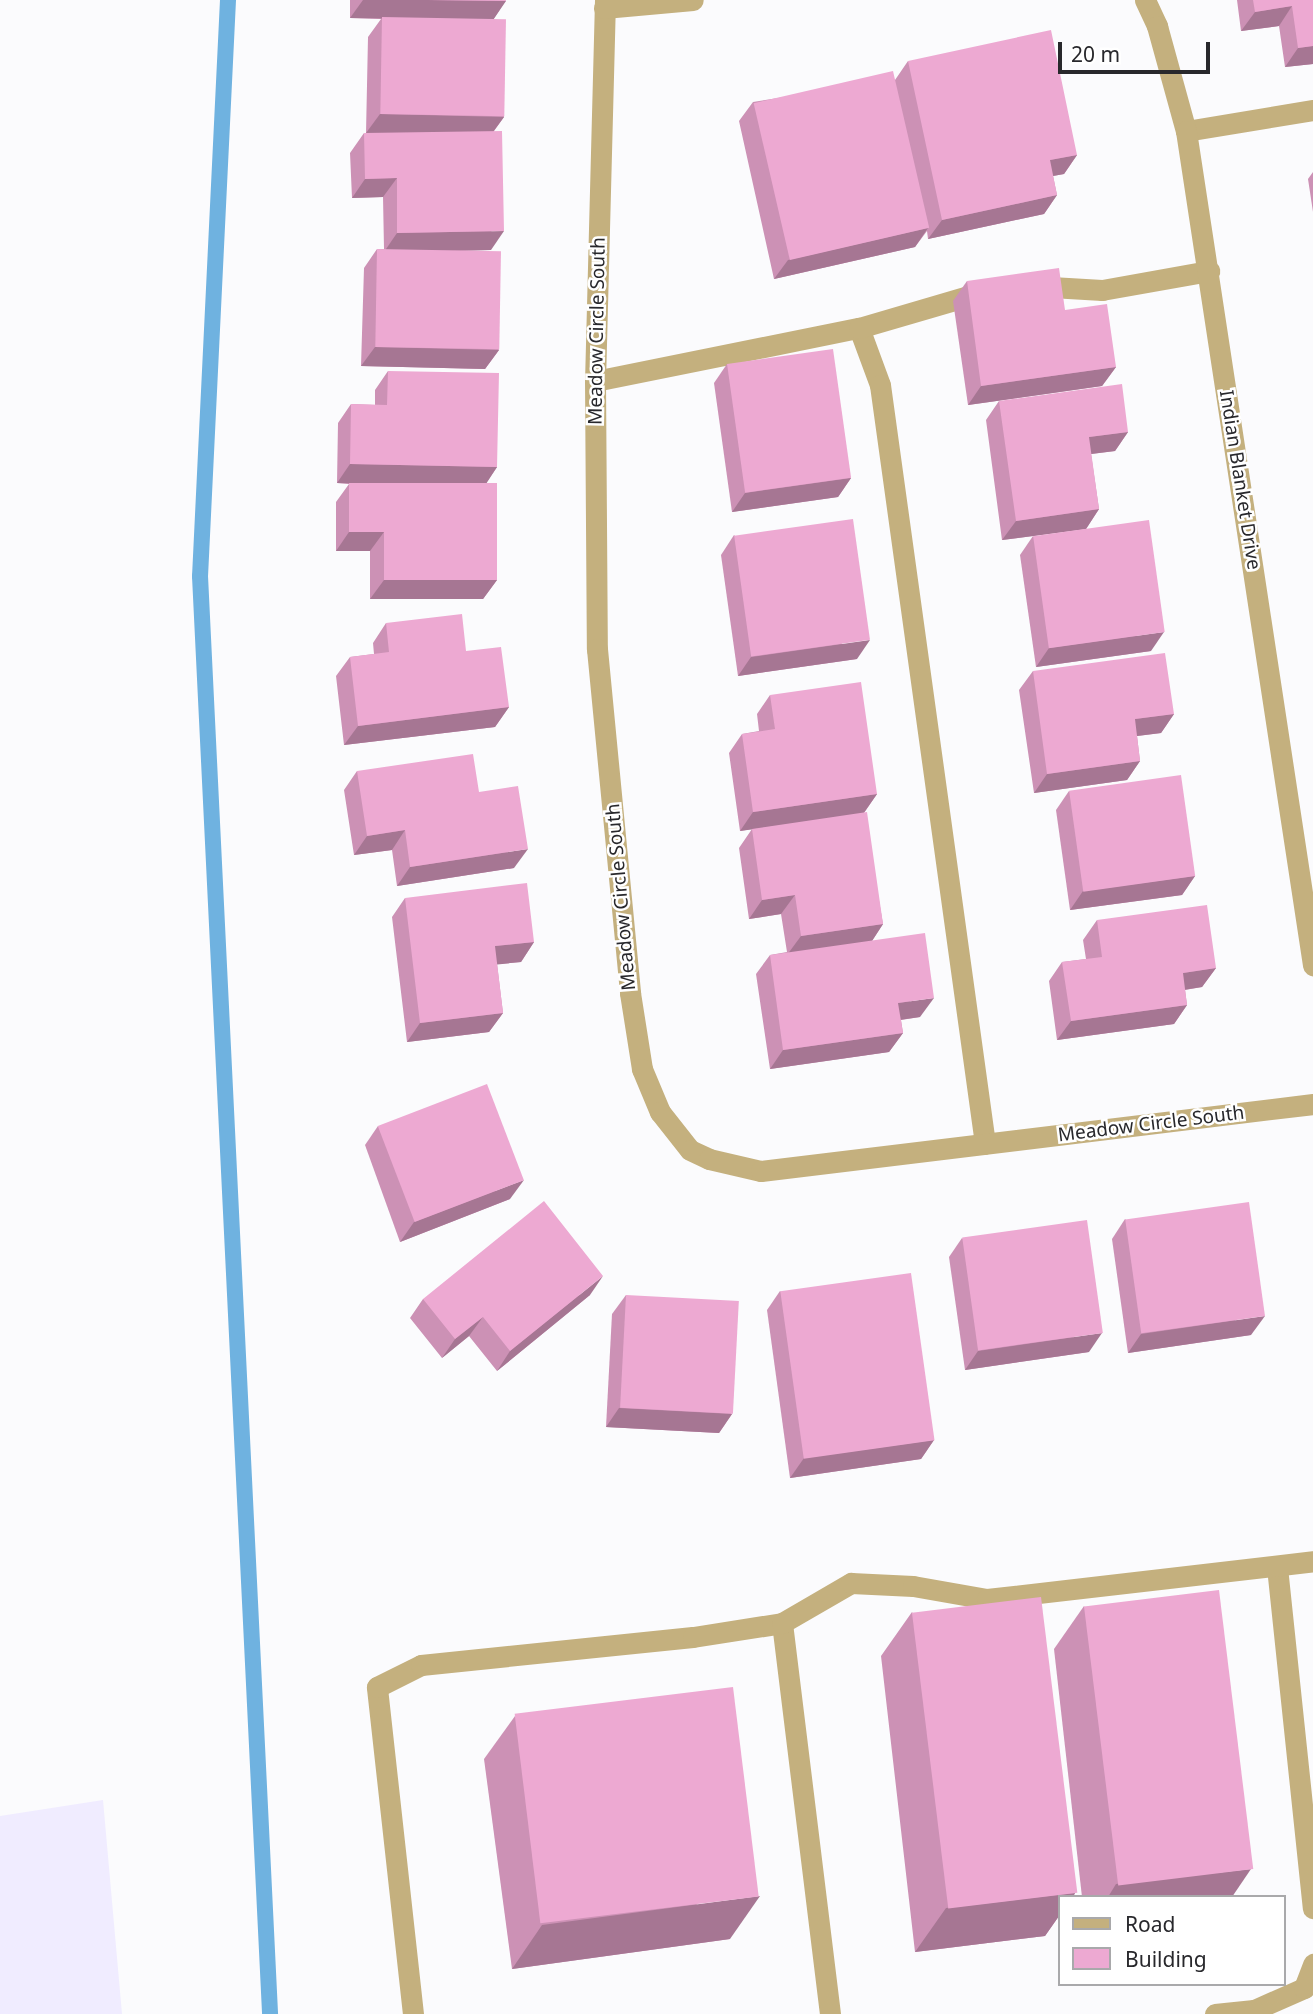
<!DOCTYPE html>
<style>
body{margin:0}
#map{position:relative;width:1313px;height:2014px;overflow:hidden;background:#fbfbfd;font-family:"Noto Sans",sans-serif}
div>[style]{position:absolute}
[style*='--x']{left:calc(var(--x)*1px);top:calc(var(--y)*1px);width:calc(var(--w)*1px);rotate:calc(var(--a)*1deg)}
.built>*{inset:0;background:#f0ecff}
.stream>*{height:16px;margin:-8px;padding:0 8px;transform-origin:8px;border-radius:8px;background:#6fb2e0}
.lane>*{height:21px;margin:-10.5px;padding:0 10.5px;transform-origin:10.5px;border-radius:10.5px;background:#c4b07e}
.street>*{height:21px;margin:-10.5px;padding:0 10.5px;transform-origin:10.5px;border-radius:10.5px;background:#c4b07e}
.wall>*{inset:0;background:#cc91b5}
.shaded-wall>*{inset:0;background:#a67693}
.building>*{inset:0;background:#eda9d2;transform-origin:0 0}
span{translate:-50% -50%;white-space:nowrap;text-align:center;line-height:1.15;-webkit-text-stroke:5px #fff;paint-order:stroke}
.street-label{font-size:19px;color:#28282c}
.legend{position:absolute;left:1058px;top:1895px;width:228px;height:91px;box-sizing:border-box;background:#fff;border:2px solid #a9a9ab;margin:0;padding:9px 12px;list-style:none;font-size:21px;color:#28282c}
.legend li{display:flex;align-items:center;gap:14px;height:35px}
.legend b{width:35px;border:2px solid #a9a9ab}
.scale{position:absolute;left:1058px;top:42px;width:152px;height:32px;box-sizing:border-box;border:4px solid #28282c;border-top:0;padding-left:9px;font-size:21px;line-height:24px;white-space:nowrap;color:#28282c;-webkit-text-stroke:5px #fff;paint-order:stroke}
</style>
<div id="map">
<div class="built">
<div style="clip-path:polygon(103px 1800px,122px 2014px,0 2014px,0 1816px)"></div>
</div>
<div class="stream">
<div style="--x:228;--y:0;--w:577;--a:92.78"></div>
<div style="--x:200;--y:576;--w:1440;--a:87.21"></div>
</div>
<div class="lane">
<div style="--x:1186;--y:131;--w:129;--a:-9.4"></div>
<div style="--x:1034;--y:286;--w:68;--a:3.4"></div>
<div style="--x:1102;--y:290;--w:109;--a:-10.1"></div>
<div style="--x:859;--y:328;--w:61;--a:69.8"></div>
<div style="--x:880;--y:385;--w:766;--a:82.12"></div>
<div style="--x:595;--y:381;--w:269;--a:-11.4"></div>
<div style="--x:859;--y:328;--w:125;--a:-16.3"></div>
<div style="--x:1277;--y:1567;--w:343;--a:84"></div>
<div style="--x:782;--y:1623;--w:394;--a:83"></div>
<div style="--x:413;--y:2014;--w:329;--a:-96.3"></div>
<div style="--x:377;--y:1687;--w:49;--a:-26.6"></div>
<div style="--x:421;--y:1665;--w:273;--a:-5.9"></div>
<div style="--x:693;--y:1637;--w:90;--a:-8.9"></div>
<div style="--x:782;--y:1623;--w:80;--a:-30.1"></div>
<div style="--x:851;--y:1583;--w:62;--a:2.8"></div>
<div style="--x:913;--y:1586;--w:75;--a:10"></div>
<div style="--x:987;--y:1599;--w:328;--a:-6.6"></div>
<div style="--x:1215;--y:2014;--w:39;--a:-6"></div>
<div style="--x:1254;--y:2010;--w:55;--a:-23.7"></div>
<div style="--x:1304;--y:1988;--w:26;--a:-69"></div>
</div>
<div class="street">
<div style="--x:605;--y:0;--w:381;--a:91.5"></div>
<div style="--x:595;--y:381;--w:268;--a:89.6"></div>
<div style="--x:597;--y:649;--w:346;--a:84.5"></div>
<div style="--x:630;--y:993;--w:77;--a:81"></div>
<div style="--x:642;--y:1069;--w:47;--a:67.3"></div>
<div style="--x:660;--y:1112;--w:48;--a:51.7"></div>
<div style="--x:690;--y:1150;--w:21;--a:25"></div>
<div style="--x:709;--y:1159;--w:53;--a:13"></div>
<div style="--x:761;--y:1171;--w:556;--a:-6.92"></div>
<div style="--x:1145;--y:0;--w:29;--a:65"></div>
<div style="--x:1157;--y:26;--w:109;--a:74.6"></div>
<div style="--x:1186;--y:131;--w:844;--a:81.34"></div>
<div style="--x:604;--y:8;--w:89;--a:-5.1"></div>
</div>
<div class="wall">
<div style="clip-path:polygon(350px 0,506px 0,493px 20px,504px 117px,494px 131px,491px 250px,460px 251px,499px 350px,485px 369px,361px 366px,364px 268px,377px 249px,384px 249px,383px 197px,352px 198px,350px 153px,364px 133px,366px 133px,368px 37px,381px 19px,350px 18px)"></div>
<div style="clip-path:polygon(1237px 0,1313px 0,1313px 64px,1285px 67px,1279px 26px,1241px 31px)"></div>
<div style="clip-path:polygon(908px 61px,1077px 155px,1064px 174px,1053px 176px,1057px 195px,1044px 214px,928px 239px,927px 231px,915px 247px,774px 279px,739px 121px,753px 102px,895px 80px)"></div>
<div style="clip-path:polygon(1313px 172px,1313px 212px,1308px 179px)"></div>
<div style="clip-path:polygon(967px 281px,1065px 310px,1116px 367px,1102px 386px,968px 405px,953px 301px)"></div>
<div style="clip-path:polygon(727px 364px,851px 478px,838px 497px,732px 512px,714px 383px)"></div>
<div style="clip-path:polygon(388px 371px,497px 467px,486px 483px,497px 580px,483px 599px,370px 599px,370px 551px,336px 551px,336px 502px,349px 484px,337px 483px,338px 423px,351px 404px,375px 405px,375px 390px)"></div>
<div style="clip-path:polygon(999px 401px,1128px 432px,1115px 451px,1091px 454px,1099px 509px,1086px 529px,1002px 540px,986px 420px)"></div>
<div style="clip-path:polygon(734px 535px,857px 659px,738px 676px,721px 555px)"></div>
<div style="clip-path:polygon(1033px 536px,1151px 651px,1036px 667px,1020px 555px)"></div>
<div style="clip-path:polygon(386px 623px,466px 651px,509px 707px,495px 727px,344px 745px,336px 676px,350px 657px,374px 654px,373px 643px)"></div>
<div style="clip-path:polygon(1033px 671px,1174px 714px,1161px 733px,1137px 736px,1140px 761px,1127px 780px,1034px 793px,1019px 690px)"></div>
<div style="clip-path:polygon(770px 695px,877px 794px,864px 813px,883px 924px,872px 941px,920px 1017px,901px 1020px,903px 1033px,889px 1052px,770px 1069px,756px 974px,770px 955px,787px 952px,781px 914px,749px 919px,739px 848px,752px 829px,740px 831px,729px 753px,742px 734px,759px 731px,757px 714px)"></div>
<div style="clip-path:polygon(357px 771px,479px 792px,514px 868px,397px 886px,392px 850px,354px 855px,344px 790px)"></div>
<div style="clip-path:polygon(1069px 791px,1195px 876px,1182px 895px,1070px 910px,1056px 810px)"></div>
<div style="clip-path:polygon(405px 898px,534px 942px,521px 962px,497px 964px,503px 1013px,489px 1032px,407px 1042px,392px 917px)"></div>
<div style="clip-path:polygon(1097px 920px,1216px 968px,1202px 987px,1185px 990px,1187px 1005px,1174px 1024px,1057px 1040px,1049px 981px,1062px 962px,1086px 959px,1083px 940px)"></div>
<div style="clip-path:polygon(378px 1126px,510px 1199px,400px 1242px,365px 1145px)"></div>
<div style="clip-path:polygon(1125px 1219px,1251px 1335px,1128px 1353px,1112px 1239px)"></div>
<div style="clip-path:polygon(962px 1238px,1089px 1352px,965px 1370px,949px 1257px)"></div>
<div style="clip-path:polygon(780px 1291px,934px 1440px,921px 1459px,790px 1478px,767px 1310px)"></div>
<div style="clip-path:polygon(590px 1295px,497px 1371px,469px 1336px,442px 1358px,410px 1318px,423px 1299px)"></div>
<div style="clip-path:polygon(626px 1295px,732px 1414px,719px 1433px,606px 1427px,612px 1314px)"></div>
<div style="clip-path:polygon(1084px 1606px,1232px 1897px,1082px 1897px,1054px 1649px)"></div>
<div style="clip-path:polygon(912px 1612px,1075px 1893px,1073px 1897px,1059px 1897px,1059px 1916px,1045px 1936px,915px 1952px,881px 1656px)"></div>
<div style="clip-path:polygon(515px 1716px,730px 1939px,512px 1969px,484px 1759px)"></div>
</div>
<div class="shaded-wall">
<div style="clip-path:polygon(363px 0,428px 0,506px 1px,493px 20px,350px 18px)"></div>
<div style="clip-path:polygon(1292px 6px,1279px 26px,1241px 31px,1255px 12px)"></div>
<div style="clip-path:polygon(1313px 46px,1313px 64px,1285px 67px,1298px 48px)"></div>
<div style="clip-path:polygon(380px 114px,504px 117px,490px 136px,366px 133px)"></div>
<div style="clip-path:polygon(1077px 155px,1064px 174px,1036px 179px,1050px 160px)"></div>
<div style="clip-path:polygon(397px 178px,383px 197px,352px 198px,365px 179px)"></div>
<div style="clip-path:polygon(1057px 195px,1044px 214px,928px 239px,942px 220px)"></div>
<div style="clip-path:polygon(928px 228px,915px 247px,774px 279px,788px 260px)"></div>
<div style="clip-path:polygon(504px 231px,491px 250px,384px 252px,397px 233px)"></div>
<div style="clip-path:polygon(375px 347px,499px 350px,485px 369px,361px 366px)"></div>
<div style="clip-path:polygon(1116px 367px,1102px 386px,968px 405px,981px 386px)"></div>
<div style="clip-path:polygon(1128px 432px,1115px 451px,1075px 456px,1089px 437px)"></div>
<div style="clip-path:polygon(350px 464px,497px 467px,484px 487px,337px 483px)"></div>
<div style="clip-path:polygon(851px 478px,838px 497px,732px 512px,745px 493px)"></div>
<div style="clip-path:polygon(1099px 509px,1086px 529px,1002px 540px,1016px 521px)"></div>
<div style="clip-path:polygon(349px 532px,384px 532px,370px 551px,336px 551px)"></div>
<div style="clip-path:polygon(384px 580px,497px 580px,483px 599px,370px 599px)"></div>
<div style="clip-path:polygon(1164px 632px,1151px 651px,1036px 667px,1049px 648px)"></div>
<div style="clip-path:polygon(870px 640px,857px 659px,738px 676px,751px 657px)"></div>
<div style="clip-path:polygon(509px 707px,495px 727px,344px 745px,358px 726px)"></div>
<div style="clip-path:polygon(1174px 714px,1161px 733px,1121px 738px,1135px 719px)"></div>
<div style="clip-path:polygon(1140px 761px,1127px 780px,1034px 793px,1047px 774px)"></div>
<div style="clip-path:polygon(877px 794px,863px 814px,740px 831px,753px 812px)"></div>
<div style="clip-path:polygon(405px 830px,392px 850px,354px 855px,367px 836px)"></div>
<div style="clip-path:polygon(528px 849px,514px 868px,397px 886px,410px 867px)"></div>
<div style="clip-path:polygon(1195px 876px,1182px 895px,1070px 910px,1083px 891px)"></div>
<div style="clip-path:polygon(795px 895px,781px 914px,749px 919px,762px 900px)"></div>
<div style="clip-path:polygon(883px 924px,870px 944px,787px 955px,801px 936px)"></div>
<div style="clip-path:polygon(534px 942px,521px 962px,482px 966px,495px 946px)"></div>
<div style="clip-path:polygon(1216px 968px,1202px 987px,1170px 992px,1183px 973px)"></div>
<div style="clip-path:polygon(934px 998px,920px 1017px,885px 1022px,898px 1003px)"></div>
<div style="clip-path:polygon(1187px 1005px,1174px 1024px,1057px 1040px,1071px 1021px)"></div>
<div style="clip-path:polygon(503px 1013px,489px 1032px,407px 1042px,420px 1023px)"></div>
<div style="clip-path:polygon(903px 1033px,889px 1052px,770px 1069px,783px 1050px)"></div>
<div style="clip-path:polygon(524px 1180px,510px 1199px,400px 1242px,414px 1222px)"></div>
<div style="clip-path:polygon(603px 1276px,590px 1295px,497px 1371px,510px 1351px)"></div>
<div style="clip-path:polygon(1265px 1316px,1251px 1335px,1128px 1353px,1141px 1334px)"></div>
<div style="clip-path:polygon(483px 1317px,469px 1336px,442px 1358px,455px 1339px)"></div>
<div style="clip-path:polygon(1102px 1333px,1089px 1352px,965px 1370px,978px 1351px)"></div>
<div style="clip-path:polygon(619px 1408px,732px 1414px,719px 1433px,606px 1427px)"></div>
<div style="clip-path:polygon(934px 1440px,921px 1459px,790px 1478px,804px 1458px)"></div>
<div style="clip-path:polygon(1251px 1869px,1232px 1897px,1108px 1897px,1116px 1884px)"></div>
<div style="clip-path:polygon(1075px 1893px,1073px 1897px,1059px 1897px,1059px 1916px,1045px 1936px,915px 1952px,946px 1908px)"></div>
<div style="clip-path:polygon(760px 1896px,730px 1939px,512px 1969px,542px 1925px)"></div>
</div>
<div class="building">
<div style="clip-path:polygon(428px 0,506px 0,506px 1px)"></div>
<div style="clip-path:polygon(1253px 0,1313px 0,1313px 46px,1298px 48px,1292px 6px,1255px 12px)"></div>
<div style="left:382px;top:17px;width:124px;height:97px;rotate:1deg"></div>
<div style="clip-path:polygon(1051px 30px,1077px 155px,1050px 160px,1057px 195px,942px 220px,908px 61px)"></div>
<div style="left:893px;top:71px;width:161px;height:143px;rotate:77deg"></div>
<div style="clip-path:polygon(502px 131px,504px 231px,397px 233px,397px 178px,365px 179px,364px 133px)"></div>
<div style="left:377px;top:249px;width:124px;height:98px;rotate:1deg"></div>
<div style="clip-path:polygon(1059px 268px,1065px 310px,1107px 304px,1116px 367px,981px 386px,967px 281px)"></div>
<div style="left:833px;top:349px;width:130px;height:107px;rotate:82deg"></div>
<div style="clip-path:polygon(388px 371px,499px 373px,497px 467px,350px 464px,351px 404px,387px 405px)"></div>
<div style="clip-path:polygon(1122px 384px,1128px 432px,1089px 437px,1099px 509px,1016px 521px,999px 401px)"></div>
<div style="clip-path:polygon(349px 483px,497px 483px,497px 580px,384px 580px,384px 532px,349px 532px)"></div>
<div style="left:853px;top:519px;width:122px;height:120px;rotate:82deg"></div>
<div style="left:1149px;top:520px;width:113px;height:117px;rotate:82deg"></div>
<div style="clip-path:polygon(462px 614px,466px 651px,501px 647px,509px 707px,358px 726px,350px 657px,389px 652px,386px 623px)"></div>
<div style="clip-path:polygon(1165px 653px,1174px 714px,1135px 719px,1140px 761px,1047px 774px,1033px 671px)"></div>
<div style="clip-path:polygon(861px 682px,877px 794px,753px 812px,742px 734px,775px 729px,770px 695px)"></div>
<div style="clip-path:polygon(473px 754px,479px 792px,518px 786px,528px 849px,410px 867px,405px 830px,367px 836px,357px 771px)"></div>
<div style="left:1181px;top:775px;width:102px;height:113px;rotate:82deg"></div>
<div style="clip-path:polygon(867px 812px,883px 924px,801px 936px,795px 895px,762px 900px,752px 829px)"></div>
<div style="clip-path:polygon(527px 883px,534px 942px,495px 946px,503px 1013px,420px 1023px,405px 898px)"></div>
<div style="clip-path:polygon(1207px 905px,1216px 968px,1183px 973px,1187px 1005px,1071px 1021px,1062px 962px,1102px 957px,1097px 920px)"></div>
<div style="clip-path:polygon(925px 933px,934px 998px,898px 1003px,903px 1033px,783px 1050px,770px 955px)"></div>
<div style="left:487px;top:1084px;width:103px;height:117px;rotate:69deg"></div>
<div style="clip-path:polygon(544px 1201px,603px 1276px,510px 1351px,483px 1317px,455px 1339px,423px 1299px)"></div>
<div style="left:1249px;top:1202px;width:115px;height:125px;rotate:82deg"></div>
<div style="left:1087px;top:1220px;width:114px;height:126px;rotate:82deg"></div>
<div style="left:911px;top:1273px;width:169px;height:132px;rotate:82deg"></div>
<div style="left:626px;top:1295px;width:113px;height:113px;rotate:3deg"></div>
<div style="left:1219px;top:1590px;width:281px;height:136px;rotate:83deg"></div>
<div style="left:1041px;top:1597px;width:298px;height:130px;rotate:83deg"></div>
<div style="left:733px;top:1687px;width:211px;height:220px;rotate:83deg"></div>
</div>
<div class="street-label">
<span style="left:597px;top:331px;rotate:-89deg">Meadow Circle South</span>
<span style="left:1240px;top:480px;rotate:81deg">Indian Blanket Drive</span>
<span style="left:621px;top:897px;rotate:-95deg">Meadow Circle South</span>
<span style="left:1151px;top:1124px;rotate:-7deg">Meadow Circle South</span>
</div>
<ul class="legend">
<li><b style="height:9px;background:#c4b07e"></b>Road</li>
<li><b style="height:19px;background:#eda9d2"></b>Building</li>
</ul>
<div class="scale">20 m</div>
</div>
